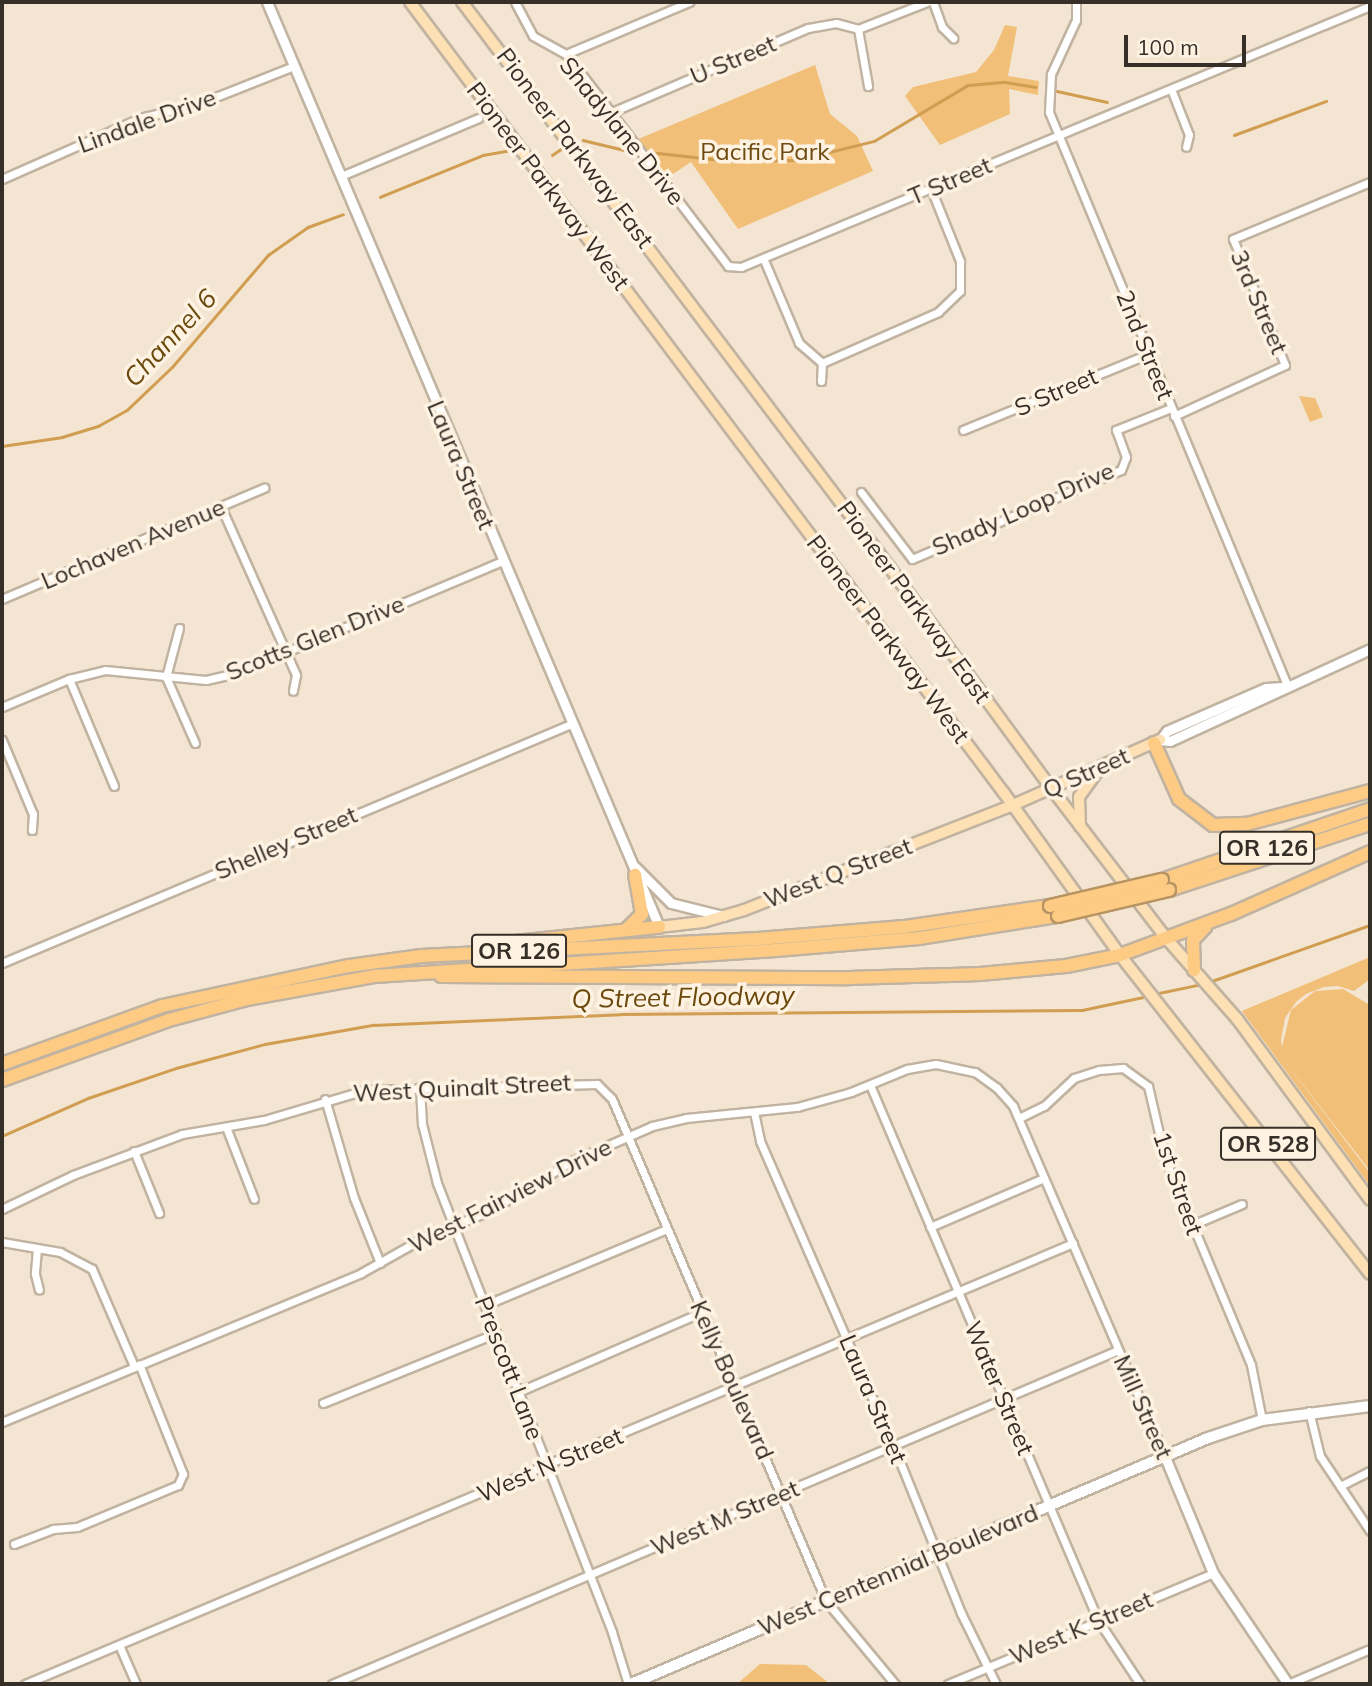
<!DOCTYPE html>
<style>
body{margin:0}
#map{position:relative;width:1372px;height:1686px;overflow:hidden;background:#f4e5d2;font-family:Mulish,sans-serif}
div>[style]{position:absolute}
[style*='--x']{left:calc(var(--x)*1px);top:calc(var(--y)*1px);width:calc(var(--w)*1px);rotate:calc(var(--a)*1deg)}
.green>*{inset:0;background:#f1bf78}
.stream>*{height:2.5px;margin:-1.25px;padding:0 1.25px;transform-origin:1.25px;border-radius:1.25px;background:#d09d51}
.roads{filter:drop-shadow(2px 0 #c1b3a1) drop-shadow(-2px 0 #c1b3a1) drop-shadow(0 2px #c1b3a1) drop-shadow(0 -2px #c1b3a1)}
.minor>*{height:7px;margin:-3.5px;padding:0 3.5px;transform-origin:3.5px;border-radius:3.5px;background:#fff}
.tertiary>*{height:9px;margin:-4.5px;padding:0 4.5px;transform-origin:4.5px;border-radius:4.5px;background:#fff}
.secondary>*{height:10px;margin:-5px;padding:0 5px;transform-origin:5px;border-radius:5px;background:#fff}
.primary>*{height:10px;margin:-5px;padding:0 5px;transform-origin:5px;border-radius:5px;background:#fee0b5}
.motorway>*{height:12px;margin:-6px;padding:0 6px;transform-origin:6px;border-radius:6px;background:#fdcb84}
.bridges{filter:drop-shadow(2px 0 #b79464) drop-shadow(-2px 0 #b79464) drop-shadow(0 2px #b79464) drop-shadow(0 -2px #b79464)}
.motorway-bridge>*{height:12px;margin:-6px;padding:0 6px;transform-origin:6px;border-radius:6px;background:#fdcb84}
span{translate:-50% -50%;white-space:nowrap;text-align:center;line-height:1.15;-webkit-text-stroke:7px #fef3e3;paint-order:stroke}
.shield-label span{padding:2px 5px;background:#fef3e3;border:2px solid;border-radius:5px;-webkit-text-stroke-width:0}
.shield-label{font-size:23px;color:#352f28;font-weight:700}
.street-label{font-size:24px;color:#352f28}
.park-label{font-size:24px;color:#6e4b10}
.water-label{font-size:26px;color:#6b490d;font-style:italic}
.frame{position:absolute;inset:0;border:4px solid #352f28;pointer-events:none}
.scale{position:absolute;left:1124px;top:35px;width:122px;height:32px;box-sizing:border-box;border:4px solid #352f28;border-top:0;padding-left:9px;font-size:21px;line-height:24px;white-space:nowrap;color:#352f28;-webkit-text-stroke:5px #fef3e3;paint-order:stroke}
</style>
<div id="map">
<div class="green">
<div style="clip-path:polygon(1005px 25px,1017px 27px,1008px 76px,1039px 81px,1038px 95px,1009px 89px,1010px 114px,940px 145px,905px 96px,913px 87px,976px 72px,994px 50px)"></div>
<div style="clip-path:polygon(815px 65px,830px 114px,857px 136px,873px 171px,738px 229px,691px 162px,667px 178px,636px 140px)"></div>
<div style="clip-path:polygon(1299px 396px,1315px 398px,1323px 417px,1310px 422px)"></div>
<div style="clip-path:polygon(1370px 957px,1370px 979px,1354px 991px,1338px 986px,1324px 987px,1306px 994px,1296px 1002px,1285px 1018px,1281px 1040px,1282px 1047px,1291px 1010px,1315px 991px,1343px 989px,1370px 1005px,1370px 1171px,1277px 1051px,1370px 1173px,1370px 1186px,1242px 1011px)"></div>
<div style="clip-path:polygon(760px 1664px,806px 1665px,830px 1684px,737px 1684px)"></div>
</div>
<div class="stream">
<div style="--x:1057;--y:91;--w:51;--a:12.4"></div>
<div style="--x:1234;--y:135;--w:98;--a:-20.3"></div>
<div style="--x:583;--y:140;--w:42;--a:13.7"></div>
<div style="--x:649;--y:152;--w:81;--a:6.4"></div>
<div style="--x:729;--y:161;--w:67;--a:-0.9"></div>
<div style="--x:552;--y:155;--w:11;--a:-34"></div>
<div style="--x:801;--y:159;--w:75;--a:-13.9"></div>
<div style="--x:874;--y:141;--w:109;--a:-30.8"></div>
<div style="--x:968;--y:85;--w:37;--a:-5"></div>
<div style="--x:1005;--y:82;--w:31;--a:9"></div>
<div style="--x:380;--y:197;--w:111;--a:-22.2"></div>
<div style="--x:483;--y:155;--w:27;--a:-10"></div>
<div style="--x:2;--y:446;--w:61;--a:-8.5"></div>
<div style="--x:62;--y:437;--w:38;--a:-17"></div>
<div style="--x:98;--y:426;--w:33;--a:-29"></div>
<div style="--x:127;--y:410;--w:62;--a:-43.7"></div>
<div style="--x:172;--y:367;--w:148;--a:-49.4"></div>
<div style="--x:268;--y:255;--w:49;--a:-35"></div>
<div style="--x:308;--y:227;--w:37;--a:-20"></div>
<div style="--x:1209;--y:982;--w:171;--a:-19.5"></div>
<div style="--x:1154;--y:994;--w:49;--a:-11.8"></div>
<div style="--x:2;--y:1136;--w:94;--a:-23.8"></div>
<div style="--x:88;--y:1098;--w:93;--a:-18.8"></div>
<div style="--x:176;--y:1068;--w:92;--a:-15.1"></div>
<div style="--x:265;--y:1044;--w:110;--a:-10"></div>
<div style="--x:373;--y:1025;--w:248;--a:-2.5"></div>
<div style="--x:621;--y:1014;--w:461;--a:-0.5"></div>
<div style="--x:1082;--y:1010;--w:67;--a:-12"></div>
</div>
<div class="roads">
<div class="minor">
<div style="--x:515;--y:2;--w:38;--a:62"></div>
<div style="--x:533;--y:36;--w:38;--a:29"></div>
<div style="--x:566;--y:54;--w:267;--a:52.6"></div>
<div style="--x:728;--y:266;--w:13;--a:4"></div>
<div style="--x:741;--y:267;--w:681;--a:-22.54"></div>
<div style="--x:933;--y:2;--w:27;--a:70"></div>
<div style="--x:942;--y:27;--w:16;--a:45"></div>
<div style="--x:1076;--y:2;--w:18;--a:90"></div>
<div style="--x:1076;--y:20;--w:60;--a:114.8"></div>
<div style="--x:1051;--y:74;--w:38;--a:93"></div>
<div style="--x:1049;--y:112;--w:620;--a:67.44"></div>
<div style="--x:858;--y:29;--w:58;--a:80"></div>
<div style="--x:566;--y:54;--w:134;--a:-22.9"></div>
<div style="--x:1171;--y:89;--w:49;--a:68.6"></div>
<div style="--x:1189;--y:135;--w:12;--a:104"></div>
<div style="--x:612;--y:112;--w:213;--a:-23.2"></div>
<div style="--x:808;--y:28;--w:28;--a:-10"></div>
<div style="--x:836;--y:23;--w:23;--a:15"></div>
<div style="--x:858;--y:29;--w:74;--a:-21.4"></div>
<div style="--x:341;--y:176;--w:149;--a:-22.9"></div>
<div style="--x:2;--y:179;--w:151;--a:-23.8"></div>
<div style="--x:140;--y:118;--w:60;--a:-13.6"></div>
<div style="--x:198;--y:104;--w:103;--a:-21.6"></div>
<div style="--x:764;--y:260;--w:90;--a:67.1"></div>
<div style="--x:799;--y:343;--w:30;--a:41"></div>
<div style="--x:822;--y:363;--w:127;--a:-23.7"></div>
<div style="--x:938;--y:312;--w:30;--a:-44"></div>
<div style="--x:960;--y:291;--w:30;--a:-90"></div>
<div style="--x:960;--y:261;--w:78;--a:-111.9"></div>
<div style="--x:821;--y:381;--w:18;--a:-87"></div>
<div style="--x:1174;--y:416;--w:122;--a:-24.7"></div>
<div style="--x:1285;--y:365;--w:136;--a:-112.4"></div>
<div style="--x:1233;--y:239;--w:148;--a:-22.6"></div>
<div style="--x:963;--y:430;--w:200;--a:-22.3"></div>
<div style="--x:861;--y:492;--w:84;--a:52.7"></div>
<div style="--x:912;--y:559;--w:227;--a:-23.1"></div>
<div style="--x:1121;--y:470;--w:14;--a:-69"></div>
<div style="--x:1126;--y:457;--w:29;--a:-110"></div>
<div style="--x:1116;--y:430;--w:59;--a:-21.8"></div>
<div style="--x:221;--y:507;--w:184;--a:65.9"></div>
<div style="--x:296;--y:675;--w:16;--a:101"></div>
<div style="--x:2;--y:599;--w:285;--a:-23"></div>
<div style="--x:179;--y:628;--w:51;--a:104.9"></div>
<div style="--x:166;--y:677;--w:72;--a:66.3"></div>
<div style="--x:69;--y:679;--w:116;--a:67.2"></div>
<div style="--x:2;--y:707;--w:73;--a:-22.7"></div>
<div style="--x:69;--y:679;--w:37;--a:-14"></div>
<div style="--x:105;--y:670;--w:101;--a:5.7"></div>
<div style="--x:206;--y:680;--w:31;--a:-13"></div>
<div style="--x:236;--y:673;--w:289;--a:-22.8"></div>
<div style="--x:2;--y:740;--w:80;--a:67.3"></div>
<div style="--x:33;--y:814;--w:16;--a:94"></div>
<div style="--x:2;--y:963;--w:617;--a:-22.78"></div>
<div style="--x:870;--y:1085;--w:582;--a:66.92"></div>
<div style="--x:1098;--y:1620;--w:77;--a:56.7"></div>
<div style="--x:420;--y:1087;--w:37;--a:87"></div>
<div style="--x:422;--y:1124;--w:61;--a:75.7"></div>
<div style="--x:437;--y:1183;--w:482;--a:68.7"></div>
<div style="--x:612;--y:1632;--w:54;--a:72.9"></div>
<div style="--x:325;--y:1099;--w:103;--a:73.7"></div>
<div style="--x:354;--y:1198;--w:70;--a:68.2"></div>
<div style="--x:754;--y:1112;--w:30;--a:78"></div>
<div style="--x:760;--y:1141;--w:334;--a:66.4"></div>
<div style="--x:894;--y:1447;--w:179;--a:68"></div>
<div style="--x:961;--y:1613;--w:79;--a:63.8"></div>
<div style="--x:1019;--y:1118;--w:28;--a:-26"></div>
<div style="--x:1044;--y:1106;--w:41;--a:-43"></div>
<div style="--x:1074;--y:1078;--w:26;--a:-18"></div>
<div style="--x:1099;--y:1070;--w:24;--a:-5"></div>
<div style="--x:1123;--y:1068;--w:31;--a:36"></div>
<div style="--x:1148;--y:1086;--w:75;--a:76.9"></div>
<div style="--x:1165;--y:1159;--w:223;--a:67.3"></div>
<div style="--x:1251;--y:1365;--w:56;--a:78.7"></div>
<div style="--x:226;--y:1127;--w:77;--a:68.7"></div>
<div style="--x:134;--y:1151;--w:67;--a:68"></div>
<div style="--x:2;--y:1209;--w:79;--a:-25.6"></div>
<div style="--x:73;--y:1175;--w:116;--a:-20.6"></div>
<div style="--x:182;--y:1134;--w:83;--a:-9.7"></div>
<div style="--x:264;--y:1120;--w:105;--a:-16.5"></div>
<div style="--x:365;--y:1090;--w:232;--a:-1.5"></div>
<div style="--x:597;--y:1084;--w:21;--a:45"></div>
<div style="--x:612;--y:1099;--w:546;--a:66.91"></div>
<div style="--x:826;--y:1601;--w:108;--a:50.3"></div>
<div style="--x:1192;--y:1225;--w:54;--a:-22.8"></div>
<div style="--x:930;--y:1227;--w:124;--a:-23.3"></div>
<div style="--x:2;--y:1242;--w:59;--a:9.8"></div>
<div style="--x:60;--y:1252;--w:36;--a:28"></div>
<div style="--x:92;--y:1269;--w:106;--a:66.6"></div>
<div style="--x:37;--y:1249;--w:25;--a:95"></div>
<div style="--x:35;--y:1274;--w:16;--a:76"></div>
<div style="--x:485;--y:1305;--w:197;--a:-22.7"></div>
<div style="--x:518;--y:1392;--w:201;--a:-23.5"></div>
<div style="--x:323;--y:1403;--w:187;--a:-22"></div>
<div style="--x:1309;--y:1411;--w:46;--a:76.3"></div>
<div style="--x:1320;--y:1456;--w:90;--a:56.3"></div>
<div style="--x:2;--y:1422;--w:389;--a:-22.5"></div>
<div style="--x:361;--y:1273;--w:71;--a:-29.4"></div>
<div style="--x:423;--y:1238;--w:71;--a:-22.2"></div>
<div style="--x:489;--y:1211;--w:97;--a:-31.1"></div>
<div style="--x:572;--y:1161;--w:87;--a:-23.6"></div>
<div style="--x:652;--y:1126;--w:35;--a:-13"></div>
<div style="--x:686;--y:1118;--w:112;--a:-5.7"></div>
<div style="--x:797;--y:1107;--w:56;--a:-15.5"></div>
<div style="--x:851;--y:1092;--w:61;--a:-22.3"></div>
<div style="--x:907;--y:1069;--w:29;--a:-10"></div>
<div style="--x:936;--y:1064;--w:40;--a:12"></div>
<div style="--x:975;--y:1072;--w:27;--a:36"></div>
<div style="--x:997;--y:1088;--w:24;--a:48"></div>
<div style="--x:1013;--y:1106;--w:382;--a:66.6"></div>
<div style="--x:1340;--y:1486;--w:34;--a:-27"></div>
<div style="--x:14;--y:1544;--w:42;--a:-21"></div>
<div style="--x:53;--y:1529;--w:24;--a:-5"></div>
<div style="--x:77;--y:1527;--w:109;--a:-22.6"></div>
<div style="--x:178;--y:1485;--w:12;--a:-66"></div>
<div style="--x:183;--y:1474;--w:118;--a:-111.8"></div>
<div style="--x:119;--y:1645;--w:43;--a:66.4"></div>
<div style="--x:25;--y:1684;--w:1137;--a:-22.82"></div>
<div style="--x:332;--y:1684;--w:854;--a:-23.02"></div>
<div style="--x:948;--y:1684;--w:287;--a:-22.7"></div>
<div style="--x:1288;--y:1684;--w:89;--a:-23.1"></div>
</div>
<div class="tertiary">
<div style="--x:267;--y:2;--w:1005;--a:67.03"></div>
<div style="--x:1160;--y:740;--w:10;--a:6"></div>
<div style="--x:1170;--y:741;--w:220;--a:-24.7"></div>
<div style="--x:1160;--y:740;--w:11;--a:-52"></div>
<div style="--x:1167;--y:731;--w:108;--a:-23.5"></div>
<div style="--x:1266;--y:688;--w:16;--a:-4"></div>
<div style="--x:635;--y:867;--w:51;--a:45"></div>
<div style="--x:671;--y:903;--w:54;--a:14"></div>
<div style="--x:1165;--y:1457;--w:126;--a:67.5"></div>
<div style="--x:1213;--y:1573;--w:134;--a:56"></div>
</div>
<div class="secondary">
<div style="--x:631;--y:1684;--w:627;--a:-23.09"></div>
<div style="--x:1208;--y:1438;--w:57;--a:-18.4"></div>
<div style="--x:1262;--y:1420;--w:109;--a:-7.4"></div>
</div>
<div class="primary">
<div style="--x:410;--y:2;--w:989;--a:53.1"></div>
<div style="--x:1004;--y:793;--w:199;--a:54.4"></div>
<div style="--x:1120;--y:955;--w:405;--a:51.9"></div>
<div style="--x:462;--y:2;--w:710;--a:52.9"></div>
<div style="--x:890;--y:568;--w:273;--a:53.8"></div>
<div style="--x:1051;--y:788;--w:189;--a:52.5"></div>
<div style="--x:1166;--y:938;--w:109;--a:48.7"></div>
<div style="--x:1238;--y:1020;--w:223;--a:53.7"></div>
<div style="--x:1080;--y:826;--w:29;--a:-92"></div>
<div style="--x:1079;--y:797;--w:36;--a:-54"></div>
<div style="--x:659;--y:927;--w:44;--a:-6.5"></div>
<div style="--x:703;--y:922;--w:43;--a:-16.3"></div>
<div style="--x:744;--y:910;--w:289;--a:-21.3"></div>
<div style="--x:1013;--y:805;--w:161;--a:-23.9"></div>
</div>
<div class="motorway">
<div style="--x:1154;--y:743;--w:61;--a:65.9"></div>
<div style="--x:1179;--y:799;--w:43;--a:37.4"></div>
<div style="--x:1213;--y:825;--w:34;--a:-2"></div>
<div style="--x:1247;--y:824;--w:127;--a:-15"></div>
<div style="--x:1162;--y:880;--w:220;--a:-18.8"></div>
<div style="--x:1169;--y:890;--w:212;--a:-18.2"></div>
<div style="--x:626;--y:930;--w:23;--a:-45"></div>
<div style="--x:642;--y:914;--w:40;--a:-100"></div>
<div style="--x:496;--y:944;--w:164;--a:-6"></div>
<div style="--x:1194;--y:970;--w:30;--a:-92"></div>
<div style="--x:1193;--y:940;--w:18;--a:-47"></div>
<div style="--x:441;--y:976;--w:408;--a:0.3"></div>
<div style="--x:849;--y:978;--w:131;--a:-1.7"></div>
<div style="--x:980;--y:974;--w:86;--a:-5.3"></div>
<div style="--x:1066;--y:966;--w:55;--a:-11.5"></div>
<div style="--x:1120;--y:955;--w:118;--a:-20.3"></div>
<div style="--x:1231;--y:914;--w:152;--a:-24"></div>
<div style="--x:2;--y:1064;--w:170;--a:-19.9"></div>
<div style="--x:162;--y:1006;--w:191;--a:-12.1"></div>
<div style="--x:349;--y:966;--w:73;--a:-7.9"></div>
<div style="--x:421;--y:956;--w:337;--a:-2.9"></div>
<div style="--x:758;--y:939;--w:146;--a:-4.7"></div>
<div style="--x:904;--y:927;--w:148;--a:-8.2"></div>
<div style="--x:2;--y:1080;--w:177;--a:-19.8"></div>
<div style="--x:169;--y:1020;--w:81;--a:-15.1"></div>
<div style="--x:247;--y:999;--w:130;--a:-10.2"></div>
<div style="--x:375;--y:976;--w:402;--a:-3.7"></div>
<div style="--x:776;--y:950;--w:144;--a:-4.8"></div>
<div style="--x:920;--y:938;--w:140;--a:-9.1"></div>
</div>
</div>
<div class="bridges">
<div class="motorway-bridge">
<div style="--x:1050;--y:906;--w:115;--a:-13.1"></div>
<div style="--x:1058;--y:916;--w:114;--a:-13.2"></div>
</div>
</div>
<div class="shield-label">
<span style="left:1267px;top:848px">OR 126</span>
<span style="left:519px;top:951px">OR 126</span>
<span style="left:1268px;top:1144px">OR 528</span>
</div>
<div class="street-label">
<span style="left:733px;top:60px;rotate:-23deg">U Street</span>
<span style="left:147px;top:121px;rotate:-20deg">Lindale Drive</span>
<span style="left:622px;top:131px;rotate:51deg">Shadylane Drive</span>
<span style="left:575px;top:148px;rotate:53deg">Pioneer Parkway East</span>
<span style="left:950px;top:181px;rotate:-23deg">T Street</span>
<span style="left:548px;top:186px;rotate:53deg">Pioneer Parkway West</span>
<span style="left:1259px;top:302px;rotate:67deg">3rd Street</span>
<span style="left:1145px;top:345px;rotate:68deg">2nd Street</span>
<span style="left:1056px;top:392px;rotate:-23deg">S Street</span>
<span style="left:461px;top:465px;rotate:67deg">Laura Street</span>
<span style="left:1023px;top:509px;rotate:-24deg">Shady Loop Drive</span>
<span style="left:133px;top:544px;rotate:-23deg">Lochaven Avenue</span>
<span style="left:914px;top:602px;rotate:54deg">Pioneer Parkway East</span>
<span style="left:315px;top:638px;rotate:-22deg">Scotts Glen Drive</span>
<span style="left:888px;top:639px;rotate:53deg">Pioneer Parkway West</span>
<span style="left:1086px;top:773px;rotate:-24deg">Q Street</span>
<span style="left:286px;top:843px;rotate:-23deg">Shelley Street</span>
<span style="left:838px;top:873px;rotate:-21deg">West Q Street</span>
<span style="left:462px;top:1088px;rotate:-3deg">West Quinalt Street</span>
<span style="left:1178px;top:1183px;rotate:71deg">1st Street</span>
<span style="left:510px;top:1196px;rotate:-27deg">West Fairview Drive</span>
<span style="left:509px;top:1368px;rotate:69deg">Prescott Lane</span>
<span style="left:732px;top:1380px;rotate:66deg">Kelly Boulevard</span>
<span style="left:999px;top:1388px;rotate:67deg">Water Street</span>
<span style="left:873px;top:1399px;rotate:67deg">Laura Street</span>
<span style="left:1143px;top:1407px;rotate:66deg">Mill Street</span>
<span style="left:550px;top:1465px;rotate:-23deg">West N Street</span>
<span style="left:725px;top:1518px;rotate:-23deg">West M Street</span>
<span style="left:898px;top:1570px;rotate:-23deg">West Centennial Boulevard</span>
<span style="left:1081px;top:1628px;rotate:-23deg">West K Street</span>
</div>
<div class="park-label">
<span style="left:765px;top:152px">Pacific Park</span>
</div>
<div class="water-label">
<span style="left:170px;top:338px;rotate:-47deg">Channel 6</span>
<span style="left:683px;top:997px;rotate:-1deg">Q Street Floodway</span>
</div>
<div class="frame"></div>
<div class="scale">100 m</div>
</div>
